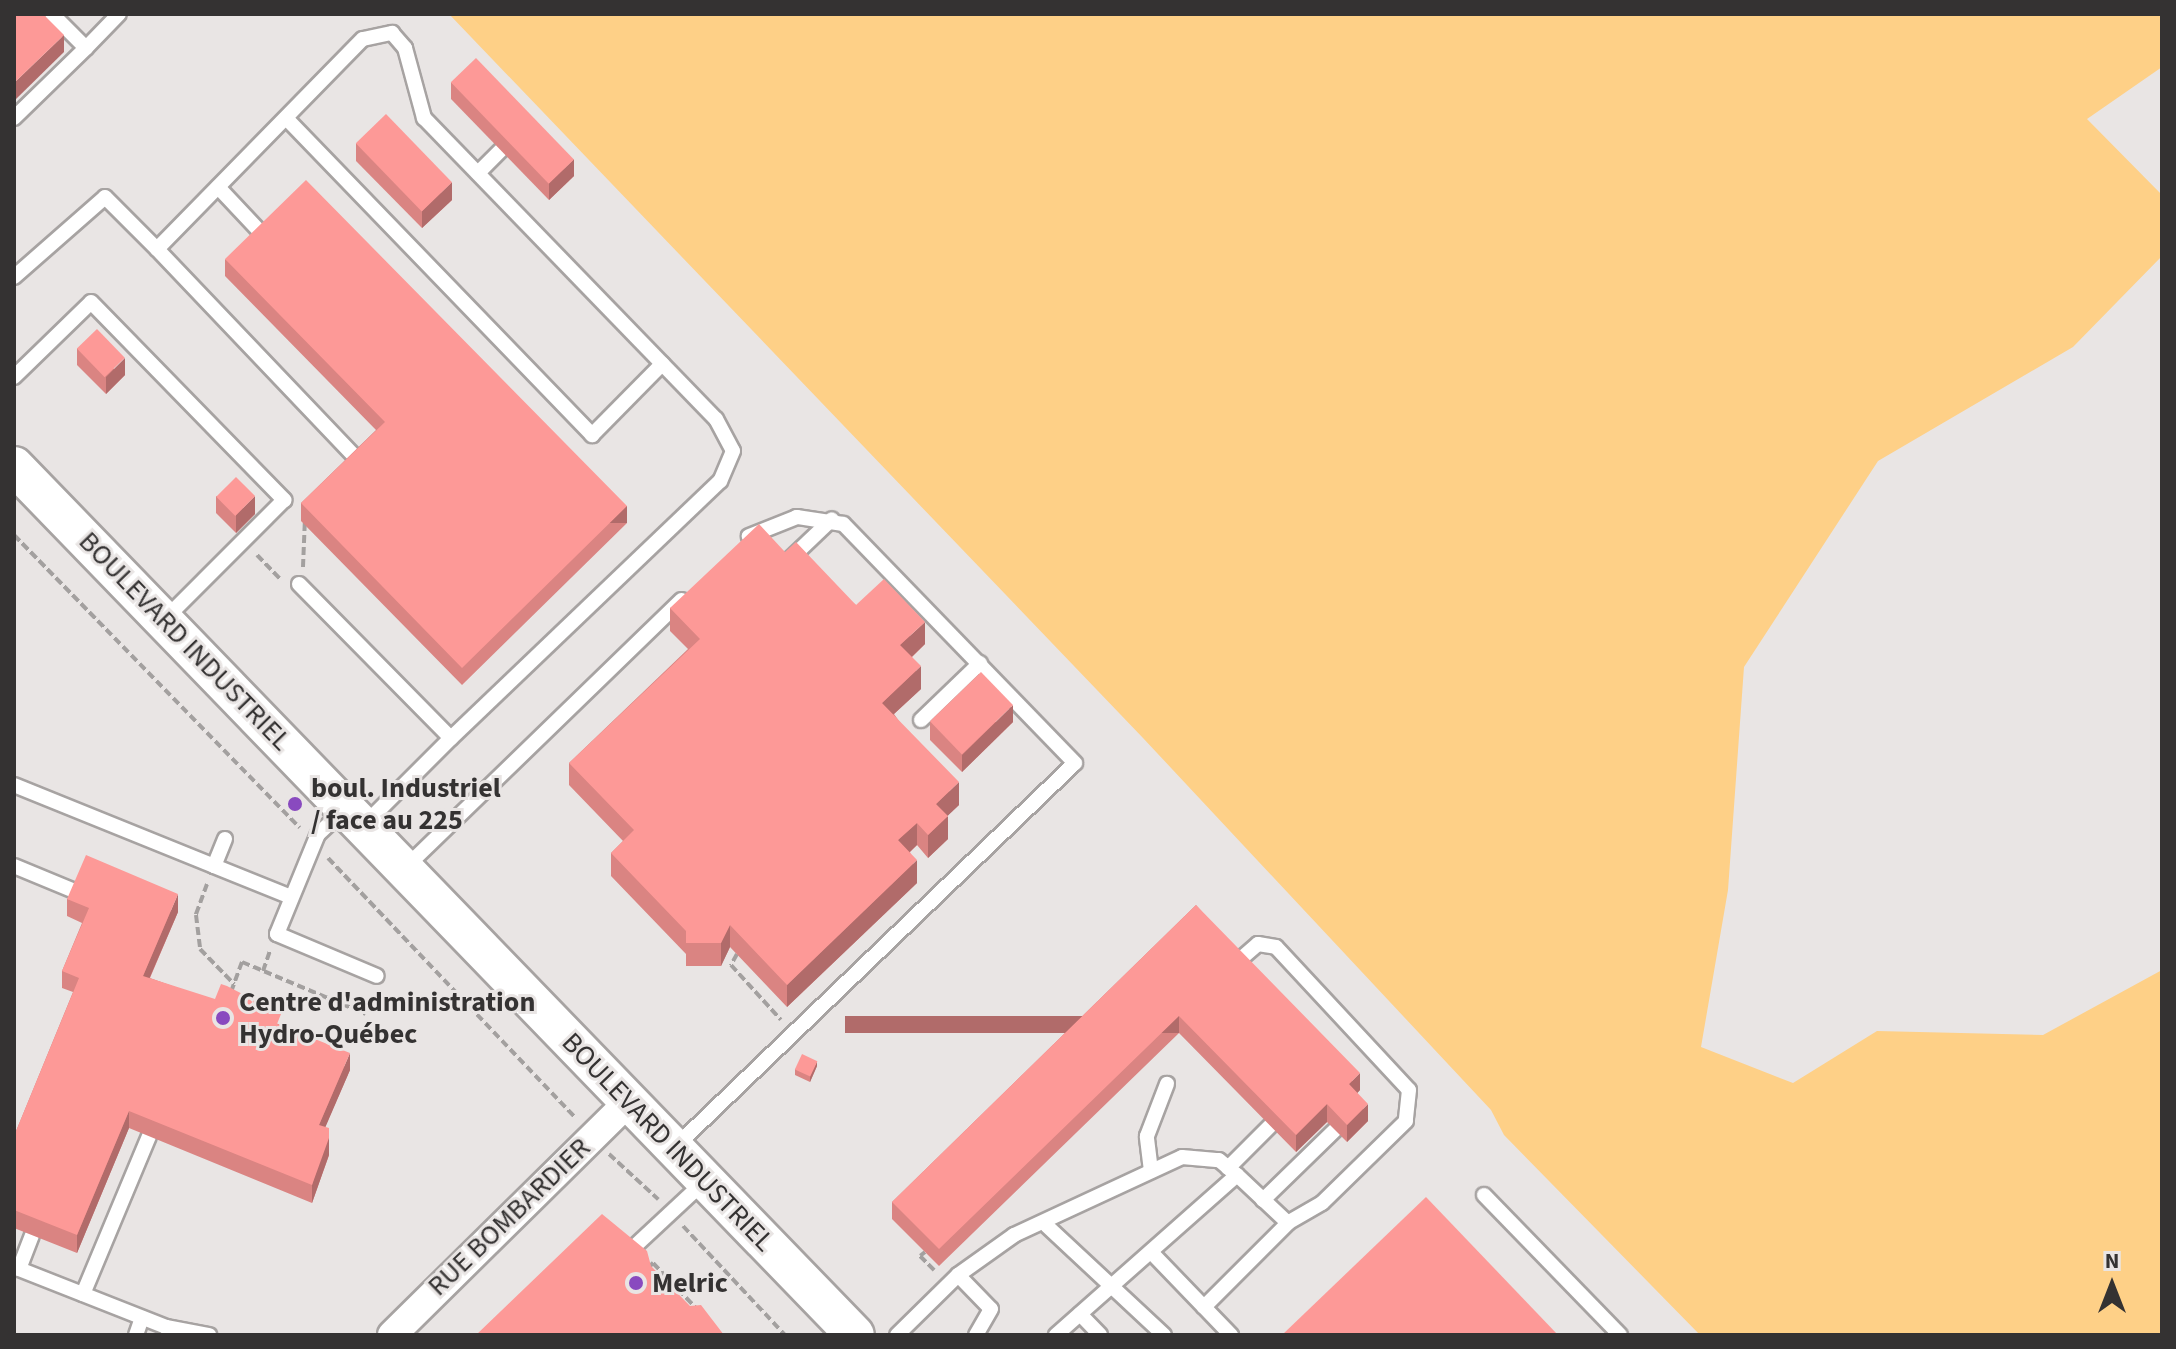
<!DOCTYPE html>
<meta charset="utf-8">
<style>
body{margin:0}
#map{position:relative;width:2176px;height:1349px;overflow:hidden;background:#e9e5e4;font-family:"Source Sans 3",sans-serif}
div>[style]{position:absolute}
[style*='--x']{left:calc(var(--x)*1px);top:calc(var(--y)*1px);width:calc(var(--w)*1px);rotate:calc(var(--a)*1deg)}
.green>*{inset:0;background:#fed087}
.path>*{height:4px;margin-top:-2px;transform-origin:0;background:repeating-linear-gradient(90deg,#a3a09f 0 8px,transparent 0 12px)}
.roads{filter:drop-shadow(2px 0 #a7a3a2) drop-shadow(-2px 0 #a7a3a2) drop-shadow(0 2px #a7a3a2) drop-shadow(0 -2px #a7a3a2)}
.lane>*{height:14px;margin:-7px;padding:0 7px;transform-origin:7px;border-radius:7px;background:#fff}
.street>*{height:28px;margin:-14px;padding:0 14px;transform-origin:14px;border-radius:14px;background:#fff}
.secondary>*{height:38px;margin:-19px;padding:0 19px;transform-origin:19px;border-radius:19px;background:#fff}
.wall>*{inset:0;background:#da8482}
.shaded-wall>*{inset:0;background:#b16b6a;transform-origin:0 0}
.building>*{inset:0;background:#fd9997;transform-origin:0 0}
.dots>*{width:22px;height:22px;translate:-50% -50%;box-sizing:border-box;border:4px solid #e9e5e4;border-radius:50%}
span{translate:-50% -50%;white-space:nowrap;text-align:center;line-height:1.15;-webkit-text-stroke:6px #e9e5e4;paint-order:stroke}
.street-label{font-size:28px;color:#343232}
.poi-label{font-size:28px;color:#343232;font-weight:700}
.left{translate:0 -50%;text-align:left}
.frame{position:absolute;inset:0;border:16px solid #343232;pointer-events:none}
.north{position:absolute;left:2072px;top:1245px;width:80px;height:80px;-webkit-text-stroke:6px #e9e5e4;paint-order:stroke;rotate:0deg;font-size:22px;font-weight:700;line-height:32px;text-align:center;color:#343232}
.north::after{content:'';display:block;margin:auto;width:28px;height:36px;background:#343232;clip-path:polygon(50% 0,100% 100%,50% 72%,0 100%)}
</style>
<div id="map">
<div class="green">
<div style="clip-path:polygon(449px 14px,2162px 14px,2162px 67px,2087px 119px,2162px 195px,2162px 256px,2073px 347px,1878px 461px,1744px 667px,1728px 890px,1701px 1047px,1793px 1083px,1877px 1031px,2043px 1035px,2162px 970px,2162px 1335px,1700px 1335px,1504px 1135px,1491px 1110px,1143px 738px)"></div>
</div>
<div class="path">
<div style="--x:14;--y:535;--w:409;--a:45.7"></div>
<div style="--x:257;--y:555;--w:35;--a:46"></div>
<div style="--x:303;--y:567;--w:50;--a:-87.7"></div>
<div style="--x:328;--y:858;--w:359;--a:46.4"></div>
<div style="--x:207;--y:884;--w:33;--a:110"></div>
<div style="--x:196;--y:915;--w:34;--a:83"></div>
<div style="--x:200;--y:949;--w:49;--a:45.8"></div>
<div style="--x:737;--y:954;--w:13;--a:119"></div>
<div style="--x:731;--y:965;--w:74;--a:47.7"></div>
<div style="--x:263;--y:971;--w:21;--a:-71"></div>
<div style="--x:231;--y:992;--w:32;--a:-70"></div>
<div style="--x:242;--y:962;--w:134;--a:22.8"></div>
<div style="--x:609;--y:1154;--w:67;--a:42.6"></div>
<div style="--x:683;--y:1226;--w:149;--a:46.9"></div>
<div style="--x:925;--y:1252;--w:6;--a:141"></div>
<div style="--x:920;--y:1256;--w:20;--a:45"></div>
<div style="--x:649;--y:1267;--w:6;--a:-45"></div>
<div style="--x:653;--y:1263;--w:61;--a:46.3"></div>
</div>
<div class="roads">
<div class="lane">
<div style="--x:86;--y:48;--w:47;--a:-45.9"></div>
<div style="--x:14;--y:118;--w:100;--a:-44.2"></div>
<div style="--x:86;--y:48;--w:48;--a:-135"></div>
<div style="--x:286;--y:118;--w:441;--a:46"></div>
<div style="--x:592;--y:435;--w:100;--a:-45.4"></div>
<div style="--x:478;--y:173;--w:33;--a:-45"></div>
<div style="--x:218;--y:187;--w:69;--a:46.8"></div>
<div style="--x:157;--y:249;--w:294;--a:46.4"></div>
<div style="--x:14;--y:277;--w:121;--a:-41.3"></div>
<div style="--x:105;--y:197;--w:74;--a:45"></div>
<div style="--x:157;--y:249;--w:294;--a:-45.6"></div>
<div style="--x:363;--y:39;--w:30;--a:-12"></div>
<div style="--x:392;--y:33;--w:20;--a:49"></div>
<div style="--x:405;--y:48;--w:73;--a:74.8"></div>
<div style="--x:424;--y:118;--w:419;--a:45.9"></div>
<div style="--x:716;--y:419;--w:36;--a:62"></div>
<div style="--x:733;--y:451;--w:33;--a:113"></div>
<div style="--x:720;--y:481;--w:372;--a:136.3"></div>
<div style="--x:14;--y:377;--w:107;--a:-44.2"></div>
<div style="--x:91;--y:302;--w:277;--a:45.7"></div>
<div style="--x:284;--y:500;--w:168;--a:135"></div>
<div style="--x:789;--y:560;--w:59;--a:-43.6"></div>
<div style="--x:299;--y:584;--w:216;--a:45.4"></div>
<div style="--x:451;--y:738;--w:123;--a:135"></div>
<div style="--x:921;--y:720;--w:82;--a:-44"></div>
<div style="--x:14;--y:785;--w:216;--a:22"></div>
<div style="--x:343;--y:811;--w:34;--a:137"></div>
<div style="--x:318;--y:834;--w:108;--a:112.3"></div>
<div style="--x:277;--y:934;--w:108;--a:22.8"></div>
<div style="--x:225;--y:839;--w:29;--a:112"></div>
<div style="--x:214;--y:866;--w:83;--a:21.9"></div>
<div style="--x:14;--y:866;--w:68;--a:22.4"></div>
<div style="--x:405;--y:868;--w:385;--a:-44.1"></div>
<div style="--x:1236;--y:963;--w:29;--a:-41"></div>
<div style="--x:1258;--y:944;--w:18;--a:9"></div>
<div style="--x:1276;--y:947;--w:195;--a:47.1"></div>
<div style="--x:1409;--y:1090;--w:31;--a:96"></div>
<div style="--x:1406;--y:1121;--w:117;--a:135.7"></div>
<div style="--x:1322;--y:1203;--w:39;--a:150"></div>
<div style="--x:675;--y:1147;--w:554;--a:-43.83"></div>
<div style="--x:1075;--y:763;--w:333;--a:-134.1"></div>
<div style="--x:843;--y:524;--w:47;--a:-171.3"></div>
<div style="--x:797;--y:517;--w:52;--a:158.4"></div>
<div style="--x:1228;--y:1168;--w:59;--a:-45"></div>
<div style="--x:1151;--y:1171;--w:35;--a:-97"></div>
<div style="--x:1147;--y:1136;--w:56;--a:-69"></div>
<div style="--x:1484;--y:1195;--w:195;--a:45.8"></div>
<div style="--x:1263;--y:1200;--w:100;--a:-44.2"></div>
<div style="--x:1047;--y:1226;--w:160;--a:43"></div>
<div style="--x:636;--y:1245;--w:96;--a:-42.9"></div>
<div style="--x:1151;--y:1252;--w:76;--a:46.1"></div>
<div style="--x:1204;--y:1307;--w:119;--a:-45"></div>
<div style="--x:1288;--y:1223;--w:70;--a:-136.7"></div>
<div style="--x:14;--y:1267;--w:163;--a:21.5"></div>
<div style="--x:19;--y:1269;--w:36;--a:-69"></div>
<div style="--x:958;--y:1275;--w:69;--a:-35.5"></div>
<div style="--x:1014;--y:1235;--w:185;--a:-24.9"></div>
<div style="--x:1182;--y:1157;--w:37;--a:5"></div>
<div style="--x:1219;--y:1160;--w:23;--a:40"></div>
<div style="--x:1237;--y:1175;--w:242;--a:138.5"></div>
<div style="--x:83;--y:1294;--w:171;--a:-67.3"></div>
<div style="--x:1204;--y:1307;--w:39;--a:46"></div>
<div style="--x:1080;--y:1314;--w:29;--a:46"></div>
<div style="--x:136;--y:1335;--w:18;--a:-71"></div>
<div style="--x:172;--y:1335;--w:10;--a:-127"></div>
<div style="--x:166;--y:1327;--w:44;--a:10.5"></div>
<div style="--x:897;--y:1335;--w:86;--a:-44.5"></div>
<div style="--x:958;--y:1275;--w:47;--a:45.9"></div>
<div style="--x:991;--y:1309;--w:30;--a:120"></div>
</div>
<div class="street">
<div style="--x:392;--y:1335;--w:332;--a:-44.6"></div>
</div>
<div class="secondary">
<div style="--x:14;--y:466;--w:1209;--a:45.94"></div>
</div>
</div>
<div class="wall">
<div style="clip-path:polygon(451px 82px,574px 176px,549px 200px,451px 99px)"></div>
<div style="clip-path:polygon(356px 143px,452px 200px,422px 228px,356px 161px)"></div>
<div style="clip-path:polygon(225px 259px,627px 523px,462px 685px,301px 521px,301px 503px,376px 430px,225px 276px)"></div>
<div style="clip-path:polygon(77px 348px,125px 375px,106px 394px,77px 365px)"></div>
<div style="clip-path:polygon(216px 496px,255px 514px,236px 533px,216px 513px)"></div>
<div style="clip-path:polygon(785px 552px,856px 605px,925px 644px,912px 657px,921px 689px,894px 714px,959px 805px,947px 816px,948px 839px,928px 858px,917px 845px,910px 852px,917px 883px,787px 1007px,730px 947px,721px 966px,686px 966px,686px 954px,611px 876px,611px 853px,623px 841px,569px 785px,569px 763px,688px 649px,670px 631px,670px 608px)"></div>
<div style="clip-path:polygon(930px 722px,1013px 722px,962px 772px,930px 740px)"></div>
<div style="clip-path:polygon(67px 899px,178px 912px,150px 978px,281px 1025px,350px 1070px,325px 1127px,329px 1155px,312px 1203px,129px 1128px,77px 1253px,14px 1228px,14px 1136px,73px 992px,62px 988px,62px 971px,82px 923px,67px 916px)"></div>
<div style="clip-path:polygon(1196px 905px,1360px 1090px,1357px 1093px,1368px 1121px,1347px 1142px,1327px 1122px,1296px 1152px,1179px 1033px,939px 1266px,892px 1219px,892px 1202px)"></div>
<div style="clip-path:polygon(817px 1066px,810px 1082px,795px 1075px,795px 1069px)"></div>
</div>
<div class="shaded-wall">
<div style="clip-path:polygon(64px 35px,64px 52px,14px 101px,14px 83px)"></div>
<div style="clip-path:polygon(574px 159px,574px 176px,549px 200px,549px 183px)"></div>
<div style="clip-path:polygon(452px 182px,452px 200px,422px 228px,422px 211px)"></div>
<div style="clip-path:polygon(125px 358px,125px 375px,106px 394px,106px 377px)"></div>
<div style="clip-path:polygon(255px 496px,255px 514px,236px 533px,236px 515px)"></div>
<div style="left:627px;top:506px;width:17px;height:231px;rotate:90deg"></div>
<div style="clip-path:polygon(925px 622px,925px 644px,900px 668px,900px 645px)"></div>
<div style="clip-path:polygon(921px 666px,921px 689px,882px 725px,882px 703px)"></div>
<div style="clip-path:polygon(1013px 705px,1013px 722px,962px 772px,962px 755px)"></div>
<div style="clip-path:polygon(959px 782px,959px 805px,936px 827px,936px 804px)"></div>
<div style="clip-path:polygon(948px 816px,948px 839px,928px 858px,928px 835px)"></div>
<div style="clip-path:polygon(917px 823px,917px 845px,898px 863px,898px 840px)"></div>
<div style="clip-path:polygon(917px 860px,917px 883px,787px 1007px,787px 985px)"></div>
<div style="clip-path:polygon(178px 894px,178px 912px,143px 993px,143px 976px)"></div>
<div style="clip-path:polygon(730px 925px,730px 947px,721px 966px,721px 943px)"></div>
<div style="left:1179px;top:1016px;width:17px;height:334px;rotate:90deg"></div>
<div style="clip-path:polygon(350px 1053px,350px 1070px,319px 1142px,319px 1125px)"></div>
<div style="clip-path:polygon(817px 1061px,817px 1066px,810px 1082px,810px 1076px)"></div>
<div style="clip-path:polygon(1360px 1073px,1360px 1090px,1349px 1102px,1349px 1084px)"></div>
<div style="clip-path:polygon(1327px 1104px,1327px 1122px,1296px 1152px,1296px 1135px)"></div>
<div style="clip-path:polygon(1368px 1104px,1368px 1121px,1347px 1142px,1347px 1125px)"></div>
<div style="clip-path:polygon(129px 1111px,129px 1128px,77px 1253px,77px 1235px)"></div>
<div style="clip-path:polygon(329px 1128px,329px 1155px,312px 1203px,312px 1185px)"></div>
</div>
<div class="building">
<div style="clip-path:polygon(14px 14px,43px 14px,64px 35px,14px 83px)"></div>
<div style="left:476px;top:58px;width:141px;height:35px;rotate:46deg"></div>
<div style="left:386px;top:114px;width:95px;height:42px;rotate:46deg"></div>
<div style="clip-path:polygon(306px 180px,627px 506px,462px 668px,301px 503px,385px 422px,225px 259px)"></div>
<div style="left:97px;top:329px;width:40px;height:28px;rotate:46deg"></div>
<div style="left:236px;top:477px;width:27px;height:28px;rotate:45deg"></div>
<div style="clip-path:polygon(759px 524px,785px 552px,796px 542px,856px 605px,884px 579px,925px 622px,900px 645px,921px 666px,882px 703px,959px 782px,936px 804px,948px 816px,928px 835px,917px 823px,898px 840px,917px 860px,787px 985px,730px 925px,721px 943px,686px 943px,686px 931px,611px 853px,634px 830px,569px 763px,700px 639px,670px 608px)"></div>
<div style="left:981px;top:672px;width:46px;height:71px;rotate:46deg"></div>
<div style="clip-path:polygon(86px 855px,178px 894px,143px 976px,215px 999px,221px 984px,227px 986px,281px 1014px,277px 1024px,350px 1053px,319px 1125px,329px 1128px,329px 1138px,312px 1185px,129px 1111px,77px 1235px,14px 1210px,14px 1136px,79px 978px,62px 971px,89px 908px,67px 899px)"></div>
<div style="clip-path:polygon(1196px 905px,1360px 1073px,1349px 1084px,1368px 1104px,1347px 1125px,1327px 1104px,1296px 1135px,1179px 1016px,939px 1249px,892px 1202px)"></div>
<div style="left:802px;top:1054px;width:17px;height:17px;rotate:25deg"></div>
<div style="clip-path:polygon(1426px 1197px,1558px 1335px,1282px 1335px)"></div>
<div style="clip-path:polygon(602px 1214px,647px 1251px,651px 1266px,690px 1306px,701px 1305px,724px 1335px,476px 1335px)"></div>
</div>
<div class="dots">
<div style="left:295px;top:804px;background:#894abf"></div>
<div style="left:223px;top:1018px;background:#894abf"></div>
<div style="left:636px;top:1283px;background:#894abf"></div>
</div>
<div class="street-label">
<span style="left:185px;top:641px;rotate:46deg">BOULEVARD INDUSTRIEL</span>
<span style="left:668px;top:1142px;rotate:46deg">BOULEVARD INDUSTRIEL</span>
<span style="left:509px;top:1217px;rotate:-44deg">RUE BOMBARDIER</span>
</div>
<div class="poi-label">
<span class="left" style="left:311px;top:804px">boul. Industriel<br>/ face au 225</span>
<span class="left" style="left:239px;top:1018px">Centre d'administration<br>Hydro-Québec</span>
<span class="left" style="left:652px;top:1283px">Melric</span>
</div>
<div class="frame"></div>
<div class="north">N</div>
</div>
